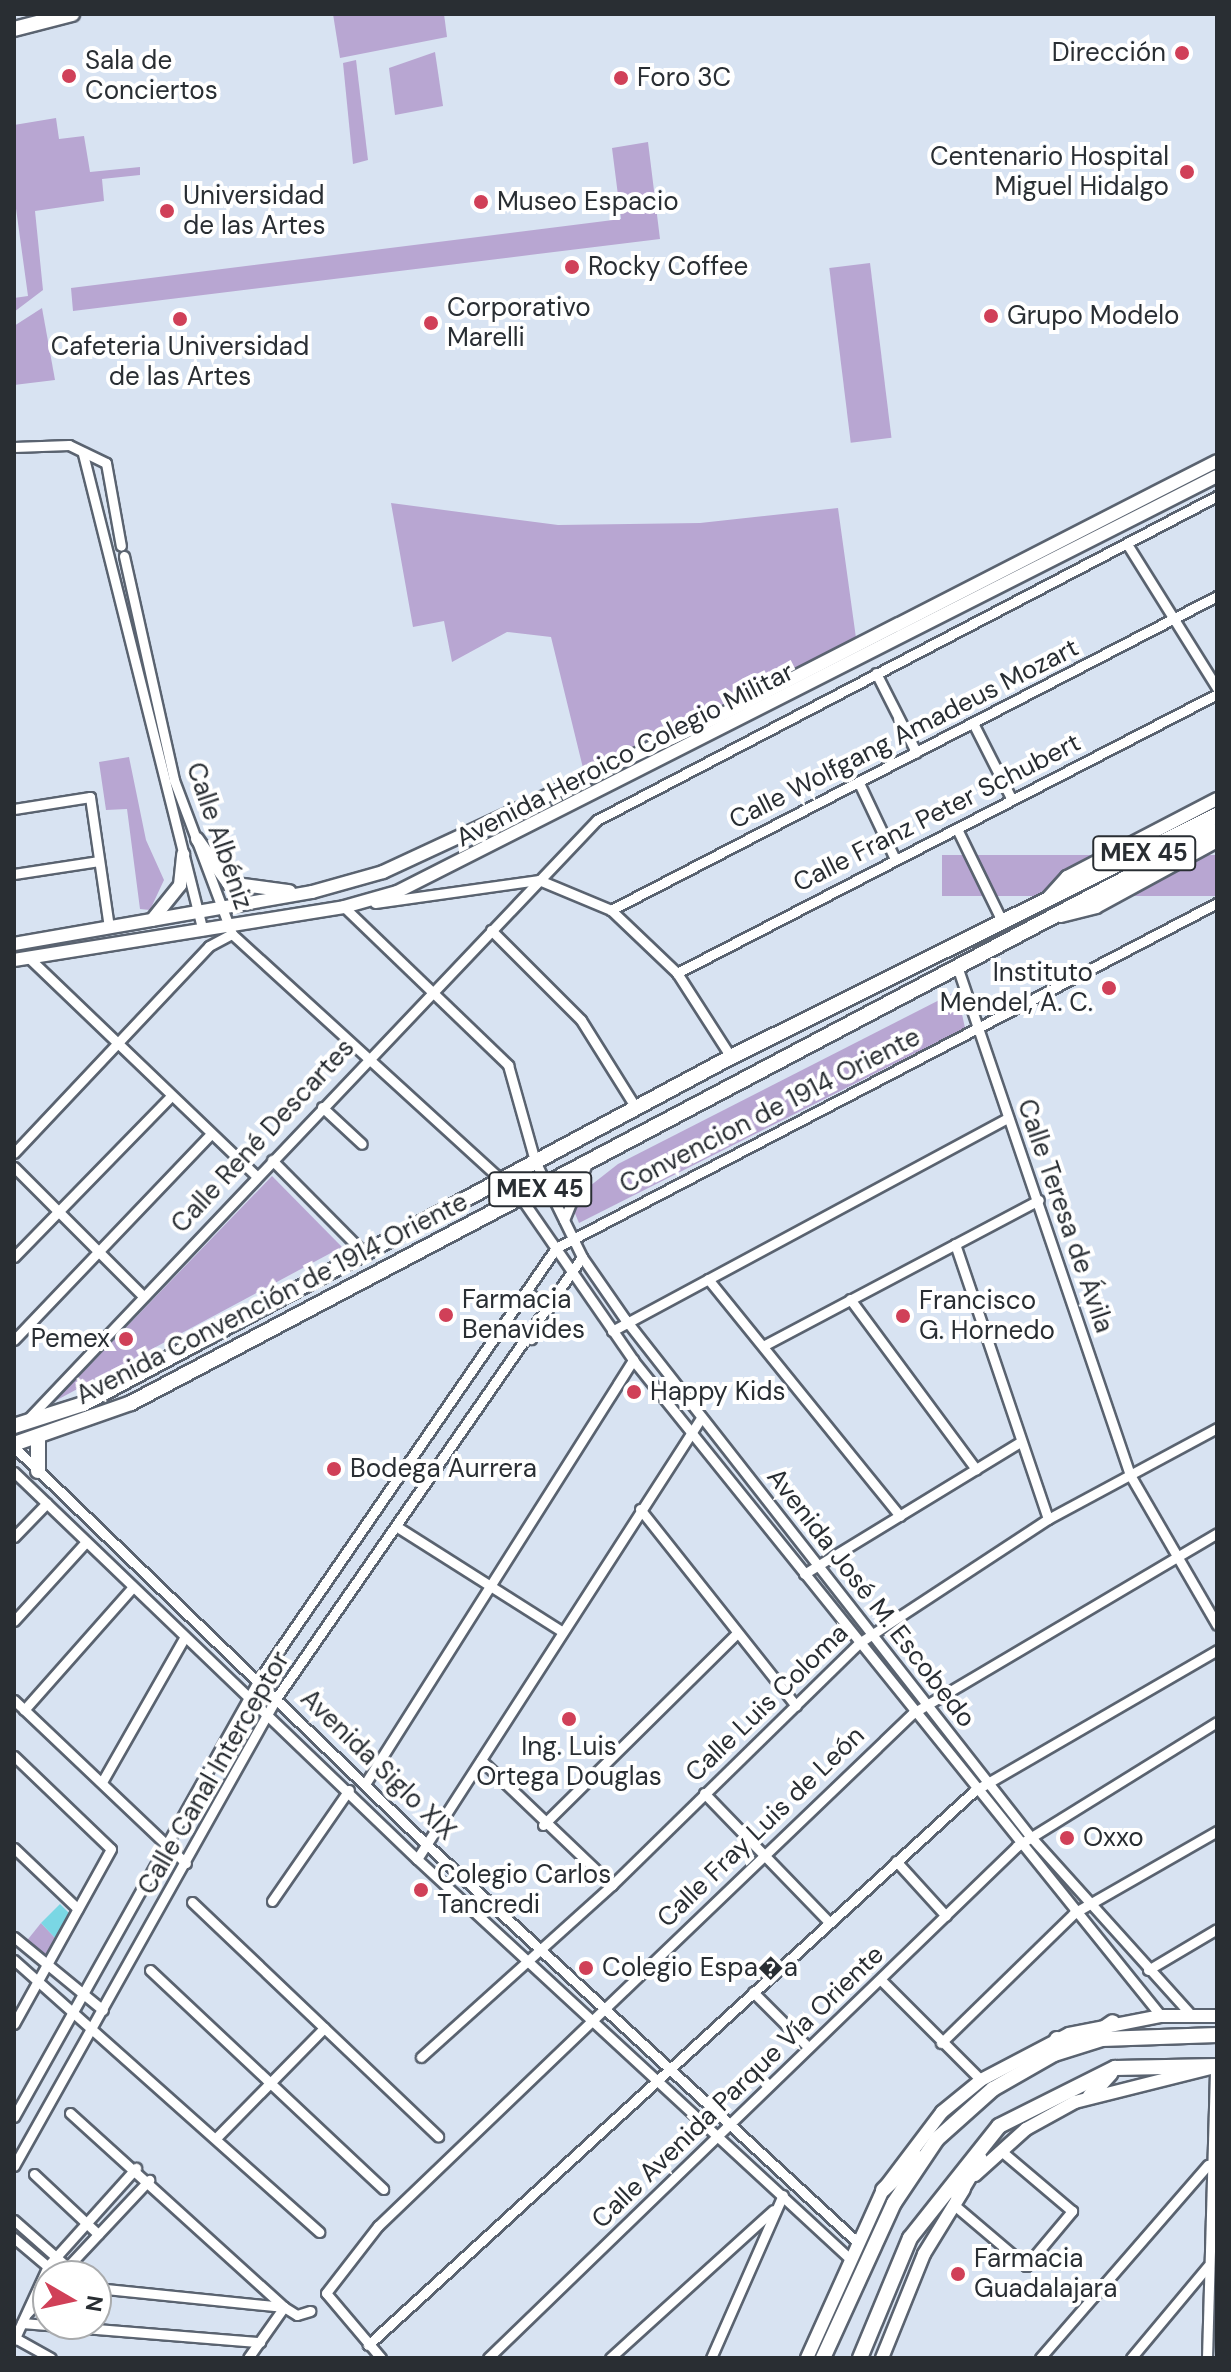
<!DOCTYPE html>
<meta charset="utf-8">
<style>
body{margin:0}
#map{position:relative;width:1231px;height:2372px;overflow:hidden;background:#d8e3f2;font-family:"DM Sans",sans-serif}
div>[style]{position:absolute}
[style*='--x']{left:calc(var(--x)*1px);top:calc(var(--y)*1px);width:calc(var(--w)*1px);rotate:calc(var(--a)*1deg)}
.green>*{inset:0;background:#b8a6d2;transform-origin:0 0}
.water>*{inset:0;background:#7ad7e4}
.roads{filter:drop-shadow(2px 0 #5a6370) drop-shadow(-2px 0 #5a6370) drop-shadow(0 2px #5a6370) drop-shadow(0 -2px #5a6370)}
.minor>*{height:9px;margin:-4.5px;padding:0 4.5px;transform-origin:4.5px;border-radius:4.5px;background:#fff}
.tertiary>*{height:12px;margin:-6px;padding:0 6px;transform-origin:6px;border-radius:6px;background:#fff}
.primary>*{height:14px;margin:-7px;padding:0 7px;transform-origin:7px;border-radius:7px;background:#fff}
.dots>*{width:22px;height:22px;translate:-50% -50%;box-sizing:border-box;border:4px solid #fff;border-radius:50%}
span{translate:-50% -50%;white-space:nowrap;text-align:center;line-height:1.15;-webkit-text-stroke:8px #fff;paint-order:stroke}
.shield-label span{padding:2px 6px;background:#fff;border:2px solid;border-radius:6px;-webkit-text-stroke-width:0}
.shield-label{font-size:24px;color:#292e33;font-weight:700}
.poi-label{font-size:26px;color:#292e33}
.right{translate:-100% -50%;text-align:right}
.left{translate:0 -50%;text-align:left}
.street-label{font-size:26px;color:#292e33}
.frame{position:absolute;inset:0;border:16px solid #292e33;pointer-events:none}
.north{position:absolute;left:32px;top:2260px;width:80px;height:80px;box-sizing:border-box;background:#fff;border:2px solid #a9abad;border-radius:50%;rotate:99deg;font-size:22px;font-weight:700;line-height:32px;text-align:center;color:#292e33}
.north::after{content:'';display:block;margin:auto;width:28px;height:36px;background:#d04058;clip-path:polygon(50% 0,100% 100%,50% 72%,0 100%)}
</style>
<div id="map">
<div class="green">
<div style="clip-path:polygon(333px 14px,444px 14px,447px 37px,340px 58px)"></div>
<div style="clip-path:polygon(435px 52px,443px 106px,395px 115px,389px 68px)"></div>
<div style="clip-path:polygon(356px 60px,368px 160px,353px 164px,343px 63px)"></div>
<div style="clip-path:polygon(56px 118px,59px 139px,84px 136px,90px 172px,140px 167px,140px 175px,102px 179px,104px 201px,35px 211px,43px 290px,14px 312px,14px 298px,28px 296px,14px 194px,14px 125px)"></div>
<div style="clip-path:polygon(648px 142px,660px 239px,73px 311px,71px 288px,621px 219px,612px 148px)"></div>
<div style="left:870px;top:263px;width:176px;height:41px;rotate:83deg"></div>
<div style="clip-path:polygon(42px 308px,55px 380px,14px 385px,14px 326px)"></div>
<div style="clip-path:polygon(391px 503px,558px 525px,700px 523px,838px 508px,856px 638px,689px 724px,583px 768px,551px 637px,507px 632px,452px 662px,444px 621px,413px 627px)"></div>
<div style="clip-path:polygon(129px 757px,146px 840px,164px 880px,150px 910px,140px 909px,127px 809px,106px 810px,99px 762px)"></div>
<div style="left:1217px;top:855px;width:41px;height:275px;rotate:90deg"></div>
<div style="clip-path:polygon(957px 991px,965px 1028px,579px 1223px,574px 1211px,581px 1193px,618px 1164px)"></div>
<div style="clip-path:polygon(272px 1176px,342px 1247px,55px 1401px)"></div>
<div style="clip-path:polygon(41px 1923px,59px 1942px,46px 1965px,25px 1943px)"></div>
</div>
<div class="water">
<div style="clip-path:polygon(60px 1904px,73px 1917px,59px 1942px,41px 1923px)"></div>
</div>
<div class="roads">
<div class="minor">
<div style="--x:14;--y:447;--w:55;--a:-2.1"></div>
<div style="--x:69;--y:445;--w:41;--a:25.9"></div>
<div style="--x:106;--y:463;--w:84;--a:79.8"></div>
<div style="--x:83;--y:454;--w:491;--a:75.9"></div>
<div style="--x:1127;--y:544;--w:170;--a:58"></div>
<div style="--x:124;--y:556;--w:230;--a:77.4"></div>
<div style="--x:174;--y:780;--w:165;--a:69.4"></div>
<div style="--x:232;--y:934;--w:391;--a:42.4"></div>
<div style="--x:521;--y:1198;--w:197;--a:55.3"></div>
<div style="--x:633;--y:1360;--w:842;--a:51.17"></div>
<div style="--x:876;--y:673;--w:89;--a:63.1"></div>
<div style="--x:973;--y:723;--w:84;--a:63.1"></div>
<div style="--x:859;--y:783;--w:84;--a:64.7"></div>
<div style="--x:14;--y:809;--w:77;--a:-9"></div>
<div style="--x:90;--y:797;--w:132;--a:81.7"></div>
<div style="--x:957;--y:829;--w:98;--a:64"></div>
<div style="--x:14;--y:874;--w:86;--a:-8.7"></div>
<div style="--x:375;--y:903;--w:166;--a:-8"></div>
<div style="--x:539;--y:880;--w:78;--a:22.6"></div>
<div style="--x:611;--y:910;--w:91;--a:43.7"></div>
<div style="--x:677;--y:973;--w:100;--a:57.3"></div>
<div style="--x:344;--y:907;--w:228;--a:43.9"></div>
<div style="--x:508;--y:1065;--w:100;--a:74.3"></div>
<div style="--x:535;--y:1161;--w:107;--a:63.9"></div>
<div style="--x:582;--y:1257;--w:75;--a:55.3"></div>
<div style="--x:625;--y:1319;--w:657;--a:51.93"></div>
<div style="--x:1030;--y:1836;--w:241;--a:48"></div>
<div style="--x:611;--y:910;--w:683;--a:-27.39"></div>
<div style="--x:491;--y:930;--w:127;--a:45"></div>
<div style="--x:581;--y:1020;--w:104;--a:58"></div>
<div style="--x:29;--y:958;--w:315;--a:43.8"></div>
<div style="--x:959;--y:972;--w:531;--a:71.22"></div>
<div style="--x:1130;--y:1475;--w:173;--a:59.9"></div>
<div style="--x:677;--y:973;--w:608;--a:-27.32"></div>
<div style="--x:322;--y:1107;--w:54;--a:42.8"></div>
<div style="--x:14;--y:1153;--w:284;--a:-46.7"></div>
<div style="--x:209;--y:946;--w:26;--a:-28"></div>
<div style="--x:272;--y:1160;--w:134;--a:45.3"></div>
<div style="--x:14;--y:1167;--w:181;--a:45"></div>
<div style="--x:564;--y:1220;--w:58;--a:-67.8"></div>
<div style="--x:955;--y:1244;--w:290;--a:71.3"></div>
<div style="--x:14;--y:1257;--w:223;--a:-45.7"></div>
<div style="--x:708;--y:1279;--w:305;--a:51"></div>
<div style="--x:527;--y:1291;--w:28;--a:42"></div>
<div style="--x:850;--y:1299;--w:212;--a:53.5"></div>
<div style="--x:506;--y:1321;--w:31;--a:36"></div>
<div style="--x:612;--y:1331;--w:450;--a:-28.3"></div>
<div style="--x:14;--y:1340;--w:284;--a:-46.3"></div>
<div style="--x:763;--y:1346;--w:312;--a:-27.9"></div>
<div style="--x:26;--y:1421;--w:829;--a:-46.47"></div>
<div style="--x:597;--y:820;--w:700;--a:-27.59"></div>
<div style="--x:14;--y:1447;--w:571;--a:43.94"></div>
<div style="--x:425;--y:1843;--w:587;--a:42.72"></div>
<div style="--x:14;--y:1472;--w:559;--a:43.84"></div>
<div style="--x:417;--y:1859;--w:587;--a:42.72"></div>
<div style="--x:640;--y:1509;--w:251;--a:51.6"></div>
<div style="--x:399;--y:1528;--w:192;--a:32.4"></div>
<div style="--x:14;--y:1537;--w:47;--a:-45.9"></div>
<div style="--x:804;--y:1574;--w:253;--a:-31.4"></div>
<div style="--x:14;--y:1621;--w:107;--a:-47.7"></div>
<div style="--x:14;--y:1700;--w:237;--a:43.5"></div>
<div style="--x:24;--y:1710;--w:163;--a:-48.5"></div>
<div style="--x:14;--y:1756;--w:134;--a:43.8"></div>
<div style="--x:111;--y:1849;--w:200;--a:119"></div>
<div style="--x:481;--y:1760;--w:181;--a:43.7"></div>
<div style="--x:102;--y:1782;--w:166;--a:-60.3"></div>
<div style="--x:365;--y:1784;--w:502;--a:-57.7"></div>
<div style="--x:704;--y:1793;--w:180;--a:45.9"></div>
<div style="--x:543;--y:1825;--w:272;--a:-44.7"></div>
<div style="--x:14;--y:1848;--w:88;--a:43.6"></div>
<div style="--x:417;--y:1859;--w:525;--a:-57.22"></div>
<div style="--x:896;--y:1861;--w:74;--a:47.7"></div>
<div style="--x:272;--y:1901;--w:135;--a:-55.3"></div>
<div style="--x:192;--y:1902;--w:340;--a:43.6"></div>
<div style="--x:14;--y:1937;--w:115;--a:39.4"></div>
<div style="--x:14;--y:1960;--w:409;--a:41.7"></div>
<div style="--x:150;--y:1970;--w:320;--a:43.2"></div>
<div style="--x:1148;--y:1970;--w:80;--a:-30.7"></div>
<div style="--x:881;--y:1980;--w:141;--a:45"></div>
<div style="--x:753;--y:1992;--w:78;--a:45"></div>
<div style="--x:941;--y:2043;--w:186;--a:-44.3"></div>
<div style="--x:1074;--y:1913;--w:165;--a:-29.8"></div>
<div style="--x:421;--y:2057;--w:257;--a:-42"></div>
<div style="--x:612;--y:1885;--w:346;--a:-44.4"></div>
<div style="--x:859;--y:1643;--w:226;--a:-33.3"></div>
<div style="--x:1048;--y:1519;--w:192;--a:-28.3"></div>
<div style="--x:70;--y:2113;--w:289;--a:42.2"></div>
<div style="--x:284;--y:2307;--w:15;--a:32"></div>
<div style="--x:297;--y:2315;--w:14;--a:-17"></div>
<div style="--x:14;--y:2117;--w:503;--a:-60.74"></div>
<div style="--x:260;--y:1678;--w:522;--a:-55.46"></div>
<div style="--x:556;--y:1248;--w:746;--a:-27.56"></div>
<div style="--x:217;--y:2137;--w:153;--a:-45.5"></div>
<div style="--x:14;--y:2166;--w:538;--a:-60.72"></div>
<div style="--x:277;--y:1697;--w:535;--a:-55.27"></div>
<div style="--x:34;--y:2174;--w:88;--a:43.2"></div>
<div style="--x:953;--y:2204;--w:96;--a:40.3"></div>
<div style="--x:1026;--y:2266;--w:72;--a:-50.1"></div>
<div style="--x:1072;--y:2211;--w:94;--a:-139.7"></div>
<div style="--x:14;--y:2220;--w:69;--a:41.5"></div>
<div style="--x:14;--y:2238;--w:59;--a:40.2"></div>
<div style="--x:59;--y:2276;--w:132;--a:-46.8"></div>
<div style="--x:96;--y:2288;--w:189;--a:5.8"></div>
<div style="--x:284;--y:2307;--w:62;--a:125.2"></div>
<div style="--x:27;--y:2313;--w:30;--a:-46"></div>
<div style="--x:22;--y:2323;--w:239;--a:4.6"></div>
<div style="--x:15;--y:2338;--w:41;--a:29.1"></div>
<div style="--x:14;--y:2340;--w:81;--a:-65.3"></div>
<div style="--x:48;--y:2266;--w:132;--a:-48.1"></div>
<div style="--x:368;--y:2345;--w:821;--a:-42.43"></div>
<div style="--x:974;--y:1791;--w:281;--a:-30.1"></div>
<div style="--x:381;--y:2358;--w:85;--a:-130.2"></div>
<div style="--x:326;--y:2293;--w:85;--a:-52.2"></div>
<div style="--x:378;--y:2226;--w:741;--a:-43.8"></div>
<div style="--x:913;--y:1713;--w:353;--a:-30.6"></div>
<div style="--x:488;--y:2358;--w:736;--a:-44.06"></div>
<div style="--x:1017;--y:1846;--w:235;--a:-31.8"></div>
<div style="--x:610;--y:2358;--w:220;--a:-42.2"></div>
<div style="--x:711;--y:2358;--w:178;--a:-66.2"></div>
<div style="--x:1040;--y:2358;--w:256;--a:-49"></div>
<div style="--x:1131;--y:2358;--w:120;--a:-50.1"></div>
<div style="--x:1207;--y:2358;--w:292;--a:-88.4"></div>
</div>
<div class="tertiary">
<div style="--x:197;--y:839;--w:54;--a:54.8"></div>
<div style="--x:228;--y:883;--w:62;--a:7.5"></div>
<div style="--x:1049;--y:897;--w:27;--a:-48"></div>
<div style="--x:1067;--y:877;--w:169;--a:-27.5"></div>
<div style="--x:1061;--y:916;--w:36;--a:-14"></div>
<div style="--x:1096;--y:907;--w:138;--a:-28.6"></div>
<div style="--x:152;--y:920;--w:45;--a:-51.3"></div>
<div style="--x:180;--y:885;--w:31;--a:-84"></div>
<div style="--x:14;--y:944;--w:303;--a:-9.9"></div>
<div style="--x:312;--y:892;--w:74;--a:-15.7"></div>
<div style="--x:383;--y:872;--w:370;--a:-24.9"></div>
<div style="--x:719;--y:716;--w:559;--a:-27.11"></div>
<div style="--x:14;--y:960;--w:334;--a:-9.1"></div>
<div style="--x:344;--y:907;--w:55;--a:-15.8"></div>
<div style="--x:397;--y:892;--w:919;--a:-26.9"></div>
<div style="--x:975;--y:2175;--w:69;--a:-42"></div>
<div style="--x:1026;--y:2129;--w:56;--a:-28.9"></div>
<div style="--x:1075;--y:2102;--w:143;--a:-14.1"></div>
<div style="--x:807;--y:2358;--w:184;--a:-65.7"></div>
<div style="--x:883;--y:2190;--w:98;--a:-52.9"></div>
<div style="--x:942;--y:2112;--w:50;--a:-39.4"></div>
<div style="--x:981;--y:2080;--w:99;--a:-27.6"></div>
<div style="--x:1069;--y:2034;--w:94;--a:-11.1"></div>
<div style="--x:1161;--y:2016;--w:56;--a:0"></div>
<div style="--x:882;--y:2358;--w:112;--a:-68"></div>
<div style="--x:924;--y:2254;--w:76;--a:-58.4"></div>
</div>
<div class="primary">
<div style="--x:14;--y:29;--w:60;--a:-14.5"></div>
<div style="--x:14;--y:1426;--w:72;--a:-17.7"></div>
<div style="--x:83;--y:1404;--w:735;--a:-28.17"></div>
<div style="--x:731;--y:1057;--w:543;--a:-26.47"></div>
<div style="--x:38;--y:1439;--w:32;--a:90"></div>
<div style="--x:14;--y:1444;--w:124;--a:-19.3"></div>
<div style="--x:131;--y:1403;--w:1228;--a:-27.82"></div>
<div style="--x:1057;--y:2039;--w:22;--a:18"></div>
<div style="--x:1078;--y:2046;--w:42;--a:-34.4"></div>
<div style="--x:1090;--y:2096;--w:31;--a:-48"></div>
<div style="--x:883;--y:2190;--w:47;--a:-43.3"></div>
<div style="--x:958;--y:2196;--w:43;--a:-59.3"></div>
<div style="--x:823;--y:2358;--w:170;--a:-65.4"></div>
<div style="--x:894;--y:2203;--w:77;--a:-56.1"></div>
<div style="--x:937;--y:2139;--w:75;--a:-41.8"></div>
<div style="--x:993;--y:2089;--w:70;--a:-29.8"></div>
<div style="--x:1054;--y:2054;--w:50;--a:-17.4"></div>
<div style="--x:1102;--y:2039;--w:115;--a:-2"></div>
<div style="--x:860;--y:2358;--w:130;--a:-67.4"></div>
<div style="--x:910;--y:2238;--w:143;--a:-51.5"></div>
<div style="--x:999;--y:2126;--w:130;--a:-26.6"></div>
<div style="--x:1115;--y:2068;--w:102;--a:-1.1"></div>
</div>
</div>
<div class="dots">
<div style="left:1182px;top:53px;background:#d04058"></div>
<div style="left:69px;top:76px;background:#d04058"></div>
<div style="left:621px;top:78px;background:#d04058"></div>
<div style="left:1187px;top:172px;background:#d04058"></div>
<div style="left:481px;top:202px;background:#d04058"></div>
<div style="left:167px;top:211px;background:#d04058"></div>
<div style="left:572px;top:267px;background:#d04058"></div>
<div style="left:991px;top:316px;background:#d04058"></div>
<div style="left:180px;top:319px;background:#d04058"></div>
<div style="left:431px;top:323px;background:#d04058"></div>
<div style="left:1109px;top:988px;background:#d04058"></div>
<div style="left:446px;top:1315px;background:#d04058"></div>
<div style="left:903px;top:1316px;background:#d04058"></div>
<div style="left:126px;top:1339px;background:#d04058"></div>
<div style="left:634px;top:1392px;background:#d04058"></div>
<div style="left:334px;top:1469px;background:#d04058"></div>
<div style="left:569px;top:1719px;background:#d04058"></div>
<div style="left:1067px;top:1838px;background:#d04058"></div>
<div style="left:421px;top:1890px;background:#d04058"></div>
<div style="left:586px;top:1968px;background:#d04058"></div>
<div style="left:958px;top:2274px;background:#d04058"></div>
</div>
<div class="shield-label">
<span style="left:1144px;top:853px">MEX 45</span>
<span style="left:540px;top:1189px">MEX 45</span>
</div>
<div class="poi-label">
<span class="right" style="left:1166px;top:53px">Dirección</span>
<span class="left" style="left:85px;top:76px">Sala de<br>Conciertos</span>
<span class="left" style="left:637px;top:78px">Foro 3C</span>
<span class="right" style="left:1169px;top:172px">Centenario Hospital<br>Miguel Hidalgo</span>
<span class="left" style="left:183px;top:211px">Universidad<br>de las Artes</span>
<span class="left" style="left:497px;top:202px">Museo Espacio</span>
<span class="left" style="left:588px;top:267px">Rocky Coffee</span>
<span class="left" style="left:447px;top:323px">Corporativo<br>Marelli</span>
<span class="left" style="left:1007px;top:316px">Grupo Modelo</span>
<span style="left:180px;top:362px">Cafeteria Universidad<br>de las Artes</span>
<span class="right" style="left:1093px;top:988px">Instituto<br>Mendel, A. C.</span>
<span class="left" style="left:462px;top:1315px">Farmacia<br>Benavides</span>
<span class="left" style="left:919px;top:1316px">Francisco<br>G. Hornedo</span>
<span class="right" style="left:110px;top:1339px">Pemex</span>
<span class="left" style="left:650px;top:1392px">Happy Kids</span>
<span class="left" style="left:350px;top:1469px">Bodega Aurrera</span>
<span style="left:569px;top:1762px">Ing. Luis<br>Ortega Douglas</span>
<span class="left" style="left:1083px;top:1838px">Oxxo</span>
<span class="left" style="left:437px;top:1890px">Colegio Carlos<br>Tancredi</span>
<span class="left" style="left:602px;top:1968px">Colegio Espa�a</span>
<span class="left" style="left:974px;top:2274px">Farmacia<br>Guadalajara</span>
</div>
<div class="street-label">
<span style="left:904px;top:734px;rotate:-27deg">Calle Wolfgang Amadeus Mozart</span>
<span style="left:625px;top:755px;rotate:-27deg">Avenida Heroico Colegio Militar</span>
<span style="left:937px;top:813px;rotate:-27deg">Calle Franz Peter Schubert</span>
<span style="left:219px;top:836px;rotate:71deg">Calle Albéniz</span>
<span style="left:770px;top:1111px;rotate:-27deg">Convencion de 1914 Oriente</span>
<span style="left:263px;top:1136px;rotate:-47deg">Calle René Descartes</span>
<span style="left:1065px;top:1216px;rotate:71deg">Calle Teresa de Ávila</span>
<span style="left:272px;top:1299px;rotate:-27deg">Avenida Convención de 1914 Oriente</span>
<span style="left:871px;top:1598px;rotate:52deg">Avenida José M. Escobedo</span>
<span style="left:767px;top:1703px;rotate:-44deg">Calle Luis Coloma</span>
<span style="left:378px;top:1765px;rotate:44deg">Avenida Siglo XIX</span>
<span style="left:214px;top:1773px;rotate:-60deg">Calle Canal Interceptor</span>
<span style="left:761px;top:1827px;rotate:-44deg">Calle Fray Luis de León</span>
<span style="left:738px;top:2087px;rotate:-44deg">Calle Avenida Parque Vía Oriente</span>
</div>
<div class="frame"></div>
<div class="north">N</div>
</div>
